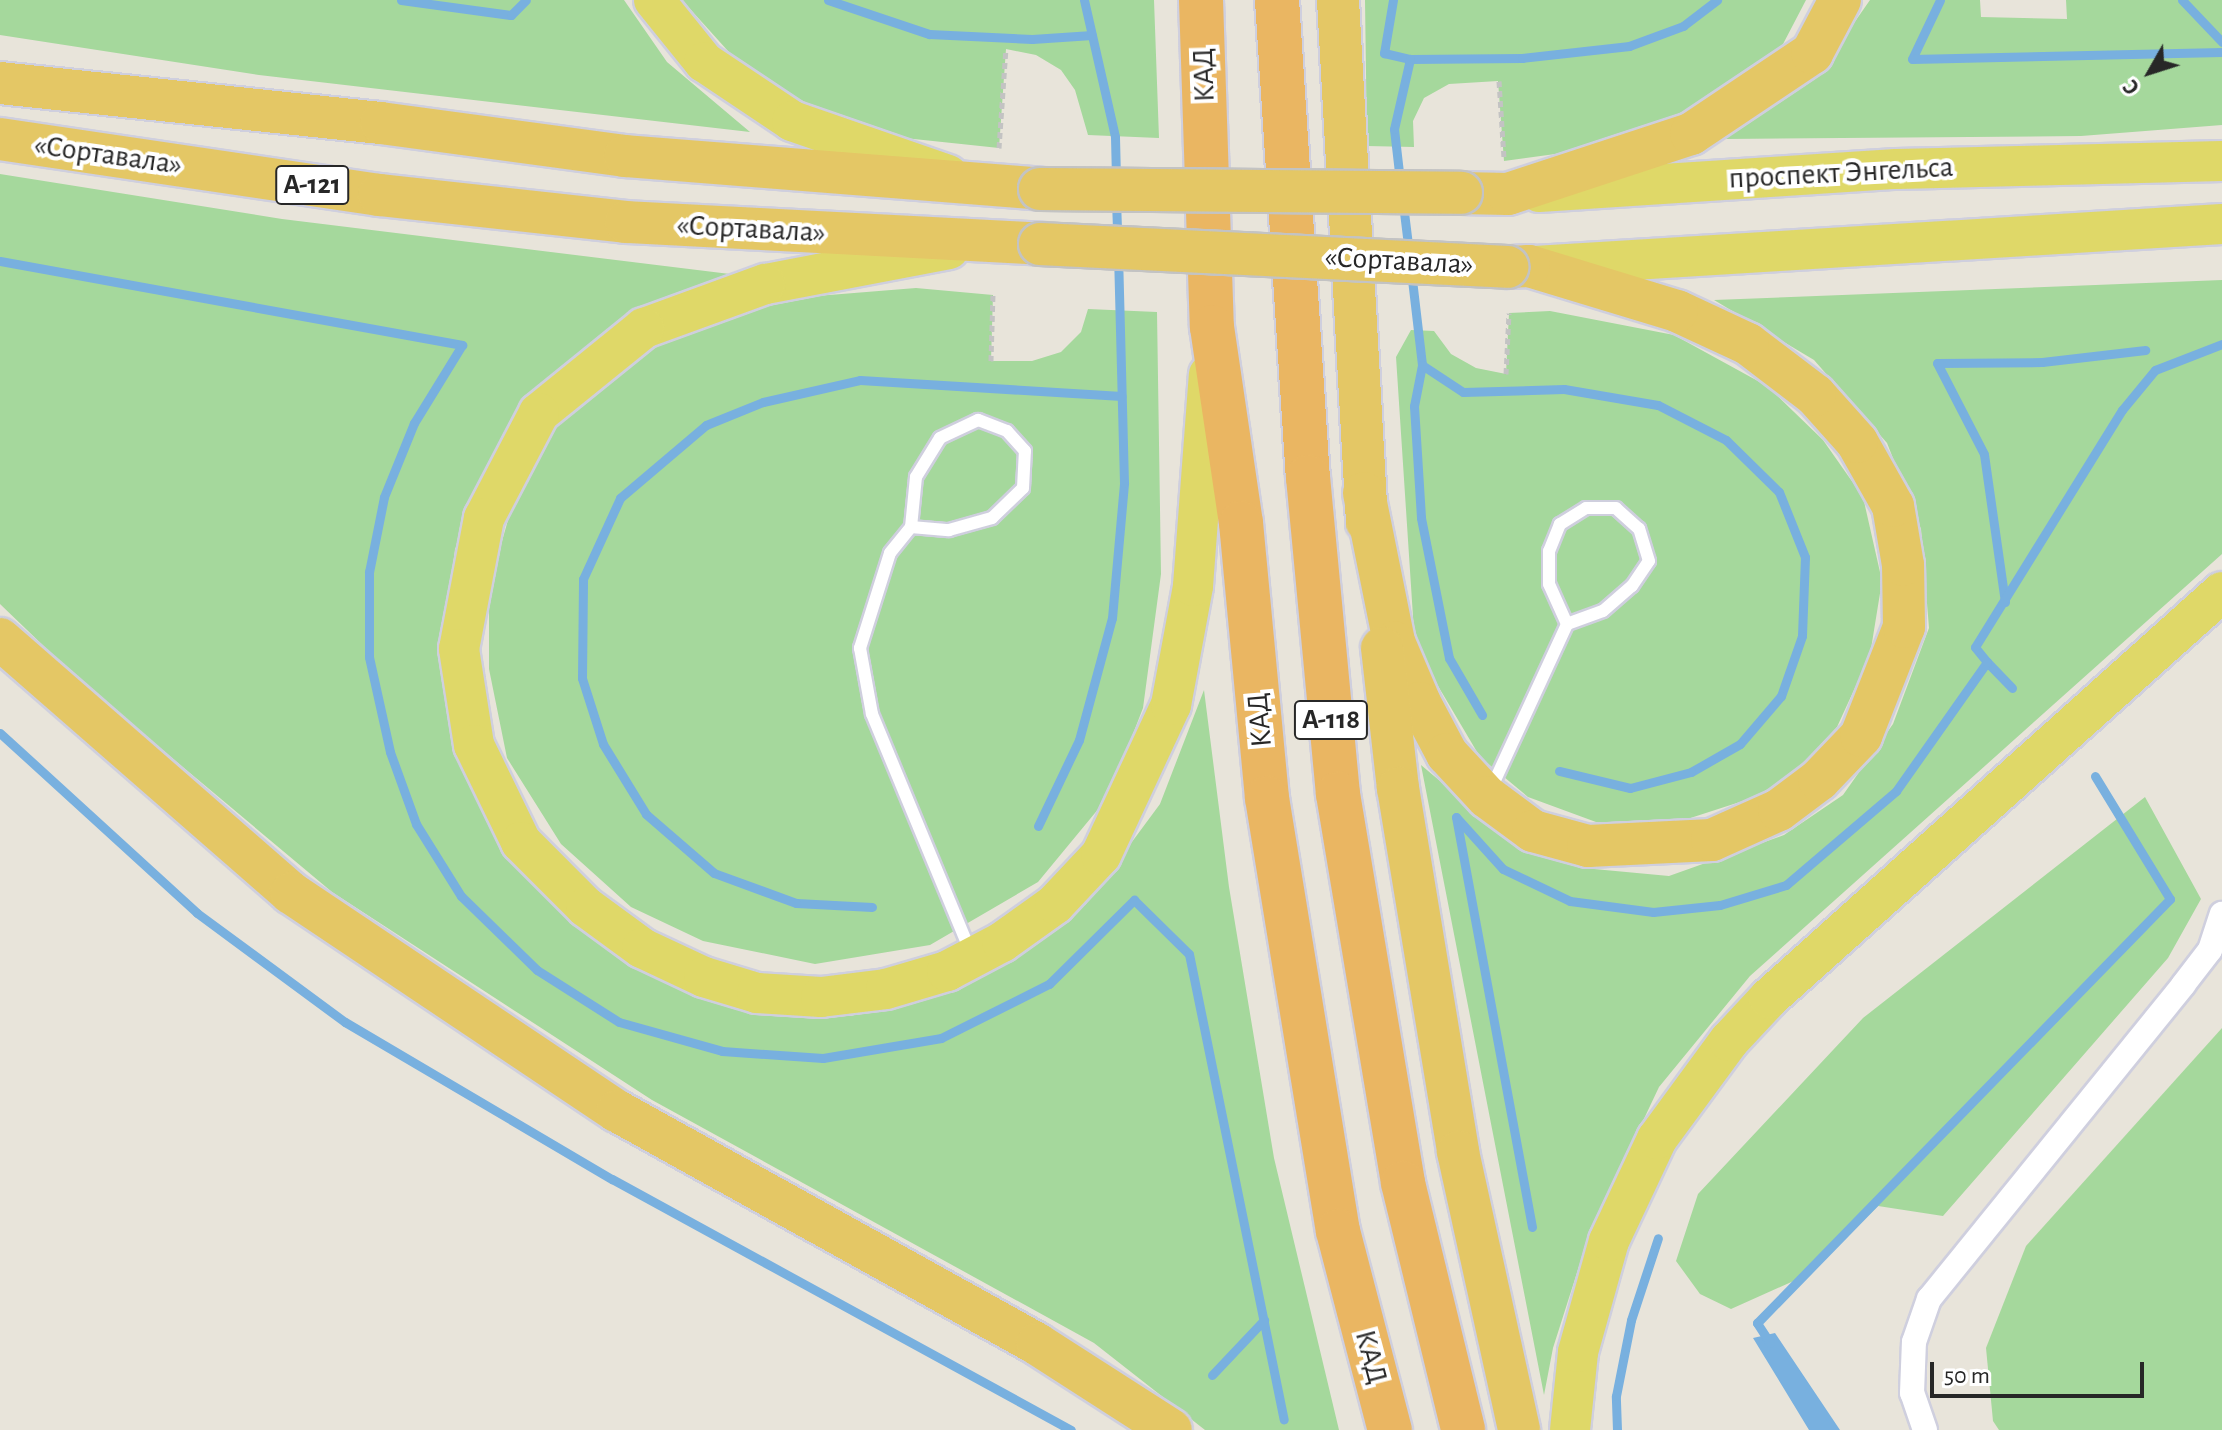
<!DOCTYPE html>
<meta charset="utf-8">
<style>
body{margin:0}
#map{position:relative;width:2222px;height:1430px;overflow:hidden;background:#e8e4da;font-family:"Alegreya Sans",sans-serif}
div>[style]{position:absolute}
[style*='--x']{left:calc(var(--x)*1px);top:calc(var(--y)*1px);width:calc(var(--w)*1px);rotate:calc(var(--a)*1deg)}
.green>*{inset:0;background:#a5d89c}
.water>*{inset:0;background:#78b0df}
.stream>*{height:9px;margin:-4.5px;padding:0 4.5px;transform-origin:4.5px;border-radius:4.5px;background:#78b0df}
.path>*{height:5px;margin-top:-2.5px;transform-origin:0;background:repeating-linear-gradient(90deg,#c3c3c3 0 6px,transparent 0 10px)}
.roads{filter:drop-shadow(2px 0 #cfcfde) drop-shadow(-2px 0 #cfcfde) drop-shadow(0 2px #cfcfde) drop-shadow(0 -2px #cfcfde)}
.service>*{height:12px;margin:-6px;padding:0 6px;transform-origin:6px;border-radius:6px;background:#fff}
.minor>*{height:24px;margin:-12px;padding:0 12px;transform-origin:12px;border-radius:12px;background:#fff}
.primary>*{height:40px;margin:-20px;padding:0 20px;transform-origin:20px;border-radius:20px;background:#dfd868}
.trunk>*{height:42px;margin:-21px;padding:0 21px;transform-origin:21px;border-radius:21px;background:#e4c765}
.motorway>*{height:44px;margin:-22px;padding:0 22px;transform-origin:22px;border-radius:22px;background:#eab662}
.bridges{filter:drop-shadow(2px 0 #c3c3c3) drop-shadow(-2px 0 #c3c3c3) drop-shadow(0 2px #c3c3c3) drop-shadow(0 -2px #c3c3c3)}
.trunk-bridge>*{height:42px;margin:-21px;padding:0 21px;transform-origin:21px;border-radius:21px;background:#e4c765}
span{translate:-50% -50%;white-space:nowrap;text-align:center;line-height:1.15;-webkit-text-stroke:8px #fff;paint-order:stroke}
.shield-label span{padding:2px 6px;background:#fff;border:2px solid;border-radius:6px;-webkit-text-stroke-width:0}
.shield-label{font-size:28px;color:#272727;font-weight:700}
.street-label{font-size:30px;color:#272727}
.north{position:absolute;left:2110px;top:32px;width:80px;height:80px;-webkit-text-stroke:6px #fff;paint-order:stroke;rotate:231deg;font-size:22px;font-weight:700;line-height:32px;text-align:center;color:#272727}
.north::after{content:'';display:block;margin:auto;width:28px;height:36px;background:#272727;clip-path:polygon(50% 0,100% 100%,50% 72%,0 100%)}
.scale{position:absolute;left:1930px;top:1362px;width:214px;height:36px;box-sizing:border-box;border:4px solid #272727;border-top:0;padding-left:10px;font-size:24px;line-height:28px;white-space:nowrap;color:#272727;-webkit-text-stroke:6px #fff;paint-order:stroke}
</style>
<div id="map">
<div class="green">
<div style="clip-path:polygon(0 0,624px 0,667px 62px,750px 132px,259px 75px,0 35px)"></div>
<div style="clip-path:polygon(682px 0,1154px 0,1159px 138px,1088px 135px,1075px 90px,1061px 70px,1036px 55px,1006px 49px,999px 148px,895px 137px,798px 104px,737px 61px)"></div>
<div style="clip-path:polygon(1365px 0,1806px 0,1782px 46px,1724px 103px,1622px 145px,1504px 161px,1498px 81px,1449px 84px,1424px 98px,1413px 121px,1414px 147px,1367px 146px)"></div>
<div style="clip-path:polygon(1870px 0,1980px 0,1981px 17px,2067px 19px,2066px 0,2222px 0,2222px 125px,2081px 136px,1725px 139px,1815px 79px)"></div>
<div style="clip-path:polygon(0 174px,282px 219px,738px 275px,634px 309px,524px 403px,455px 549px,443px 651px,459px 749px,511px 861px,631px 966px,752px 1008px,851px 1016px,973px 979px,1086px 904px,1160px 804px,1204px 690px,1229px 887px,1274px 1158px,1339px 1430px,1205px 1430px,1094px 1343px,652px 1100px,332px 892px,79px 680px,0 604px)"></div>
<div style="clip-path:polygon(2222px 280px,2222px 554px,1750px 976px,1659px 1087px,1589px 1235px,1553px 1348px,1544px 1395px,1421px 765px,1510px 840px,1594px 869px,1669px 876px,1784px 835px,1843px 795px,1893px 724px,1929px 628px,1921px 529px,1887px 443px,1814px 360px,1714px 300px)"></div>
<div style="clip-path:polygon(916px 288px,993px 295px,991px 361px,1032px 361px,1061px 352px,1081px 332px,1088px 309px,1157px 312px,1161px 574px,1143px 708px,1109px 796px,1038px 882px,930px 945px,815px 964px,703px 941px,631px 907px,561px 844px,507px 758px,489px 669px,489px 587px,512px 506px,549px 433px,615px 368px,685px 330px,792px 298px)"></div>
<div style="clip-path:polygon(1550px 311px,1674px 335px,1767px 386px,1823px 440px,1863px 497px,1882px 581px,1870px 655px,1837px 727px,1780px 789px,1675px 823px,1596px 822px,1528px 797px,1480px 757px,1415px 647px,1396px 357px,1411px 330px,1434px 331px,1451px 354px,1476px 368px,1506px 374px,1509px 313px)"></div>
<div style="clip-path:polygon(2145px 797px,2201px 899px,2168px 958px,1943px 1216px,1878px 1206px,1807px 1275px,1731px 1309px,1700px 1294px,1676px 1261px,1698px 1194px,1863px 1018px)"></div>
<div style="clip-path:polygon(2222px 1028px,2222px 1430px,1999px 1430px,1993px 1421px,1986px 1348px,2026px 1246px)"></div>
</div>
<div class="water">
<div style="clip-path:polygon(1775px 1333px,1840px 1430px,1841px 1430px,1809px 1430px,1753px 1338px)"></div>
</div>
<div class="stream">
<div style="--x:401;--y:0;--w:111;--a:7.8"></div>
<div style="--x:511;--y:15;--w:21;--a:-45"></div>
<div style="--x:828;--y:0;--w:107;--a:18.6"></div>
<div style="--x:929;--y:34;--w:103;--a:2.8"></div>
<div style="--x:1032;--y:39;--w:60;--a:-3.8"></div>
<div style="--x:1084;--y:0;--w:140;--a:77.2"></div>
<div style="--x:1115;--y:137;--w:40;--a:88.6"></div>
<div style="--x:1393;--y:0;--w:54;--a:99.6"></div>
<div style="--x:1384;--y:53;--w:27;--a:13"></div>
<div style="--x:1410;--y:59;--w:112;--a:-0.5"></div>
<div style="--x:1522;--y:58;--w:108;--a:-6.4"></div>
<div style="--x:1629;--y:46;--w:58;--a:-20.3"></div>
<div style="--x:1683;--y:26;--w:43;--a:-37.4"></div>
<div style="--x:1940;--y:0;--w:65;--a:115.4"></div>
<div style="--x:1912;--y:59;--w:310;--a:-1.3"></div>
<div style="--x:2182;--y:0;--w:58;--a:46.4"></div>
<div style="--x:1400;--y:181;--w:52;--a:-96.6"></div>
<div style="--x:1394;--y:129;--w:72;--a:-77.1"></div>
<div style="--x:1116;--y:200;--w:37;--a:88"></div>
<div style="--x:1403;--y:204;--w:49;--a:83"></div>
<div style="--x:0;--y:261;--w:470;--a:10.3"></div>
<div style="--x:462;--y:345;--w:92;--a:121.6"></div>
<div style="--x:414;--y:423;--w:80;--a:112.1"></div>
<div style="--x:384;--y:497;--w:76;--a:101.3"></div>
<div style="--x:369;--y:572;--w:85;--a:90"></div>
<div style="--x:369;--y:657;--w:97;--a:77.5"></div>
<div style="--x:390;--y:752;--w:77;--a:70.1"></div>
<div style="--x:416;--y:824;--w:85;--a:58"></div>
<div style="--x:461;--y:896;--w:106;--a:44.2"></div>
<div style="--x:537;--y:970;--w:97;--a:32.4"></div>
<div style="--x:619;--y:1022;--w:107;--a:15.7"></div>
<div style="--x:722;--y:1051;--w:101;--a:4"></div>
<div style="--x:823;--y:1058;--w:120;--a:-9.6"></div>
<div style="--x:941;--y:1038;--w:121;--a:-26.6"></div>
<div style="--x:1049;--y:984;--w:120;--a:-44.7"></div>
<div style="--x:1134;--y:900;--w:77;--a:44.5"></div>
<div style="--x:1189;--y:954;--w:475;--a:78.5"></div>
<div style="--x:1411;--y:271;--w:95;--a:83.3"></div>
<div style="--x:1422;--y:365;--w:42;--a:101"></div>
<div style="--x:1414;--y:406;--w:112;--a:86.4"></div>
<div style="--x:1421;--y:518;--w:143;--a:78.7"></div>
<div style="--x:1449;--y:658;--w:66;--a:59.9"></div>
<div style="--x:1422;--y:365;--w:49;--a:33.4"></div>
<div style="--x:1463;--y:392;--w:101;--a:-1.7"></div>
<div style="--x:1564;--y:389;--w:95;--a:9.7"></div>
<div style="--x:1658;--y:405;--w:76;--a:27.2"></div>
<div style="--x:1726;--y:440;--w:74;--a:44.5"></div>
<div style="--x:1779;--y:492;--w:70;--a:68.2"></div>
<div style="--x:1805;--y:557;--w:79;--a:92.2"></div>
<div style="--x:1802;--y:636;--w:64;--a:109.3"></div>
<div style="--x:1781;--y:696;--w:63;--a:130.5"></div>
<div style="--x:1740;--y:744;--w:56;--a:150.3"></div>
<div style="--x:1691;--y:772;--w:63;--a:165.3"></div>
<div style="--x:1630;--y:788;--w:73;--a:-166.5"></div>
<div style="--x:2005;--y:602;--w:149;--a:-98.1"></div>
<div style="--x:1984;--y:454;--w:102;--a:-117.3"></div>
<div style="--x:1937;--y:363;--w:105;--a:-0.5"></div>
<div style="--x:2042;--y:362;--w:104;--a:-6.6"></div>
<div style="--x:1987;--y:662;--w:36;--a:46"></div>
<div style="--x:0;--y:733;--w:267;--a:42.4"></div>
<div style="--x:197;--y:913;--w:184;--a:36.4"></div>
<div style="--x:345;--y:1022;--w:310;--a:30.5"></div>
<div style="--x:612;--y:1179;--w:523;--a:28.67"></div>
<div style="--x:1038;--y:826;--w:95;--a:-64.5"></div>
<div style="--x:1079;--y:740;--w:126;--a:-74.9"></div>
<div style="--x:1112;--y:618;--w:136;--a:-84.9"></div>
<div style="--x:1124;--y:483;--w:223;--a:-91.5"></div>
<div style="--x:872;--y:907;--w:76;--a:-177"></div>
<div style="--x:796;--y:903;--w:87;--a:-159.9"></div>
<div style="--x:714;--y:873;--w:90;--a:-139.1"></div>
<div style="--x:646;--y:814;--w:82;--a:-121.6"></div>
<div style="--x:603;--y:744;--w:69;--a:-107.7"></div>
<div style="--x:582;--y:678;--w:99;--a:-89.4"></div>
<div style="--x:583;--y:579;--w:89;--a:-65.4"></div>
<div style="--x:620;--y:498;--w:113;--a:-40.3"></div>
<div style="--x:706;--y:425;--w:61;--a:-22"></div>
<div style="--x:763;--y:402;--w:99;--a:-12.8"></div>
<div style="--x:860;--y:380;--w:262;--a:3.5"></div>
<div style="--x:1532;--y:1227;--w:417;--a:-100.5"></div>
<div style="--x:1456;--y:817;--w:70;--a:47.9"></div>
<div style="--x:1503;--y:869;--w:74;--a:25.5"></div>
<div style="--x:1570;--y:901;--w:84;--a:7.5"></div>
<div style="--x:1653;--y:912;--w:67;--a:-6"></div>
<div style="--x:1720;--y:905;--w:69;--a:-16.9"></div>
<div style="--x:1786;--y:885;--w:145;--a:-40.5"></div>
<div style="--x:1896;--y:791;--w:158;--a:-54.8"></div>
<div style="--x:1987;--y:662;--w:19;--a:-129"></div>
<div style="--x:1975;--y:647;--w:279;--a:-58.2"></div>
<div style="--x:2122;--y:410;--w:52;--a:-50.5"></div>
<div style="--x:2155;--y:370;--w:72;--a:-21.2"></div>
<div style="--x:1770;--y:1343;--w:24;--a:-123"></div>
<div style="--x:1757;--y:1323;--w:592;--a:-45.75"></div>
<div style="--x:2170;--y:899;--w:144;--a:-121.4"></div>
<div style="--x:1212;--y:1375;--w:76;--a:-46.6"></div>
<div style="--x:1617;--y:1430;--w:34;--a:-92"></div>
<div style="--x:1616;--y:1396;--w:77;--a:-78.8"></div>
<div style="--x:1631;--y:1320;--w:86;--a:-71.8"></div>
</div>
<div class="path">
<div style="--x:1499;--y:81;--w:78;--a:86.3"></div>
<div style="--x:999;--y:148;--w:99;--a:-86"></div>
<div style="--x:991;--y:361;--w:66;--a:-88.3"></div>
<div style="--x:1506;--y:374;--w:61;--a:-87.2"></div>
</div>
<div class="roads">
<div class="service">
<div style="--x:911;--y:527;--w:38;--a:5"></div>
<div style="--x:949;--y:530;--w:45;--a:-15.6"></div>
<div style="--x:992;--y:518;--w:43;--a:-44.1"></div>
<div style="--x:1023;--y:488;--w:37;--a:-87"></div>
<div style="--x:1025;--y:451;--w:27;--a:-132"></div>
<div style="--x:1007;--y:431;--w:31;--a:-159"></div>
<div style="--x:978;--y:420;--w:42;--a:154.7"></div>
<div style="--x:940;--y:438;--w:46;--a:121.6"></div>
<div style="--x:916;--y:477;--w:50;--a:95.7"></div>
<div style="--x:911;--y:527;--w:33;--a:129"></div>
<div style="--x:890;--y:553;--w:100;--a:107.5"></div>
<div style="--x:860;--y:648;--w:67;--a:79.7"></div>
<div style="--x:872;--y:714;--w:256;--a:67.5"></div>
<div style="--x:1490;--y:791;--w:184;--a:-65.2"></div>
<div style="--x:1567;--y:624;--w:38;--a:-20"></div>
<div style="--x:1603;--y:611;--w:38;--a:-41"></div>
<div style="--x:1632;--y:586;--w:30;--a:-56"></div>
<div style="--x:1649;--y:561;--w:34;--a:-107"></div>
<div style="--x:1639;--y:529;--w:31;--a:-138"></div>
<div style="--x:1616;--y:508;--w:30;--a:180"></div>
<div style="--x:1586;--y:508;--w:31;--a:148"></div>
<div style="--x:1560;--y:524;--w:29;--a:112"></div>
<div style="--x:1549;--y:551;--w:33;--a:90"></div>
<div style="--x:1549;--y:584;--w:44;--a:65.8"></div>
</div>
<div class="minor">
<div style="--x:1925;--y:1430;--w:39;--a:-109"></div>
<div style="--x:1912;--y:1393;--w:51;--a:-87.8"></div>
<div style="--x:1914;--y:1342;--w:46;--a:-70.8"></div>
<div style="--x:1929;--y:1299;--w:404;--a:-51"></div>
<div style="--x:2183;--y:985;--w:44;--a:-52.4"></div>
<div style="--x:2210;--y:950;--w:38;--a:-72"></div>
</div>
<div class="primary">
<div style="--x:654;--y:0;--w:80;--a:51.1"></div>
<div style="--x:704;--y:62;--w:106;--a:33.8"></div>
<div style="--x:792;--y:121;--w:165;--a:19.1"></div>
<div style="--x:1539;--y:192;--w:358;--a:-3.7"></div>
<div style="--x:1896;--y:169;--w:326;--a:-1.4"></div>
<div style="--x:949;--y:249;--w:187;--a:169.2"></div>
<div style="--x:765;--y:284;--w:129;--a:160"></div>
<div style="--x:644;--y:328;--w:135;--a:141"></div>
<div style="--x:539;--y:413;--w:119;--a:117.6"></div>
<div style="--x:484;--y:518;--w:133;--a:100.8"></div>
<div style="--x:459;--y:649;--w:97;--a:81.1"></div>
<div style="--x:474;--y:745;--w:108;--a:64.1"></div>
<div style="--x:521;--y:842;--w:92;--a:45"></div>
<div style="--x:586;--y:907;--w:69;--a:36.2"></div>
<div style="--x:642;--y:948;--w:68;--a:25.1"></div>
<div style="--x:704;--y:977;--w:55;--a:16.8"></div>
<div style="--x:757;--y:993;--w:64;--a:3.6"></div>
<div style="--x:821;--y:997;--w:65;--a:-7"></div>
<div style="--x:886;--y:989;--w:64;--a:-16.4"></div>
<div style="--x:947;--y:971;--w:62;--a:-27.8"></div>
<div style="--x:1002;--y:942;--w:65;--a:-35.6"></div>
<div style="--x:1055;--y:904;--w:67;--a:-46.8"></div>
<div style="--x:1101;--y:855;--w:166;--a:-65"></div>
<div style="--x:1171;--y:705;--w:121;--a:-79.5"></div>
<div style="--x:1193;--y:586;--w:212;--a:-85.7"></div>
<div style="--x:1535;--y:266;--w:688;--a:-3.5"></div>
<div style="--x:1570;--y:1430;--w:78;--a:-84.1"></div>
<div style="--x:1578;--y:1352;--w:115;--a:-74.4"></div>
<div style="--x:1609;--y:1241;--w:113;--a:-64.8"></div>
<div style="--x:1657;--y:1139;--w:122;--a:-53.7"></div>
<div style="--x:1729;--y:1041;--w:59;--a:-47.1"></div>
<div style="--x:1769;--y:998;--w:608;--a:-41.87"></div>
</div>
<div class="trunk">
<div style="--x:1338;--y:0;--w:523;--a:86.82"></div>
<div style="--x:0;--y:83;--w:383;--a:6"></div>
<div style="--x:381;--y:123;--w:246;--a:7.7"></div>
<div style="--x:625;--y:156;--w:416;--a:4.5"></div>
<div style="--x:0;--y:139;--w:383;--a:8.4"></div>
<div style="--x:379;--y:195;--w:248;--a:6.2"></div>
<div style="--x:626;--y:222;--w:415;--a:3"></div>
<div style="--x:1461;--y:193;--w:47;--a:1.2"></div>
<div style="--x:1508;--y:194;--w:193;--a:-18.2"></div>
<div style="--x:1691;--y:134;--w:146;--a:-33.8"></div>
<div style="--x:1812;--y:53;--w:60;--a:-62.2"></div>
<div style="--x:1364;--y:493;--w:152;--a:78.6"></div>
<div style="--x:1394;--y:642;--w:66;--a:66.9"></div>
<div style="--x:1420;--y:703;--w:58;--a:62.1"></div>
<div style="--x:1447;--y:754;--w:59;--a:47.1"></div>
<div style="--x:1487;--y:797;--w:57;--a:36.5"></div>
<div style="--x:1533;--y:831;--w:57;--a:15.3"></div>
<div style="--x:1588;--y:846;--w:124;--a:-2.8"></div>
<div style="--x:1712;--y:840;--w:73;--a:-24.1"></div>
<div style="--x:1779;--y:810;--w:50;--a:-36.9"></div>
<div style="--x:1819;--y:780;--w:61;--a:-46.3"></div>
<div style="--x:1861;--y:736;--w:117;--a:-68.5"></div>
<div style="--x:1904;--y:627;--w:62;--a:-90.9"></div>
<div style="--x:1903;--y:565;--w:60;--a:-99.6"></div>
<div style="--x:1893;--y:506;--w:73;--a:-119.4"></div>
<div style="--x:1857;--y:442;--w:63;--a:-131.8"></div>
<div style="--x:1815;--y:395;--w:84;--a:-142.7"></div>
<div style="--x:1748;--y:344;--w:78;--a:-155.1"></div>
<div style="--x:1677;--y:311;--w:155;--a:-163.1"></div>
<div style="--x:1529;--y:266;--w:22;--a:177"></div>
<div style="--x:0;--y:639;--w:386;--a:41.1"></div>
<div style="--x:291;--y:893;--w:392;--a:33.8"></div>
<div style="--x:617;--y:1111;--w:480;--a:29"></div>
<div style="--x:1037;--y:1344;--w:159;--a:32.7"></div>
<div style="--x:1382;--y:648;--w:141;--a:83.5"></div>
<div style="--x:1398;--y:788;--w:369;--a:80.6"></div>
<div style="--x:1458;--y:1152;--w:285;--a:77.6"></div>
</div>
<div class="motorway">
<div style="--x:1201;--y:0;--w:327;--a:88.1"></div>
<div style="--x:1212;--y:327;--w:198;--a:81.6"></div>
<div style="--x:1241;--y:523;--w:276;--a:84.6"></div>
<div style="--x:1267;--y:798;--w:439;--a:80.7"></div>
<div style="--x:1338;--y:1231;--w:206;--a:75.4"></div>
<div style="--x:1277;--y:0;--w:478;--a:86.3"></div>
<div style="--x:1308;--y:477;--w:318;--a:84.6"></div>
<div style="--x:1338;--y:794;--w:394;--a:80.5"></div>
<div style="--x:1403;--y:1183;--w:254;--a:76.3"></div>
</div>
</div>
<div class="bridges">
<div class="trunk-bridge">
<div style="--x:1040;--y:189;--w:421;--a:0.5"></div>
<div style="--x:1040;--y:244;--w:468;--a:2.8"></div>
</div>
</div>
<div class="shield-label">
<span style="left:312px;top:185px">А-121</span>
<span style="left:1331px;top:720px">А-118</span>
</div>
<div class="street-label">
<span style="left:1204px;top:75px;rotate:-92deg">КАД</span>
<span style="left:108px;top:155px;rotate:8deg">«Сортавала»</span>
<span style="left:1841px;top:173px;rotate:-3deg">проспект Энгельса</span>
<span style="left:751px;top:229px;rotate:3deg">«Сортавала»</span>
<span style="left:1399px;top:261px;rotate:3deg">«Сортавала»</span>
<span style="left:1260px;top:720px;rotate:-95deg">КАД</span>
<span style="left:1371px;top:1357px;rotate:75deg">КАД</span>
</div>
<div class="north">С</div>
<div class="scale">50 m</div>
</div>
